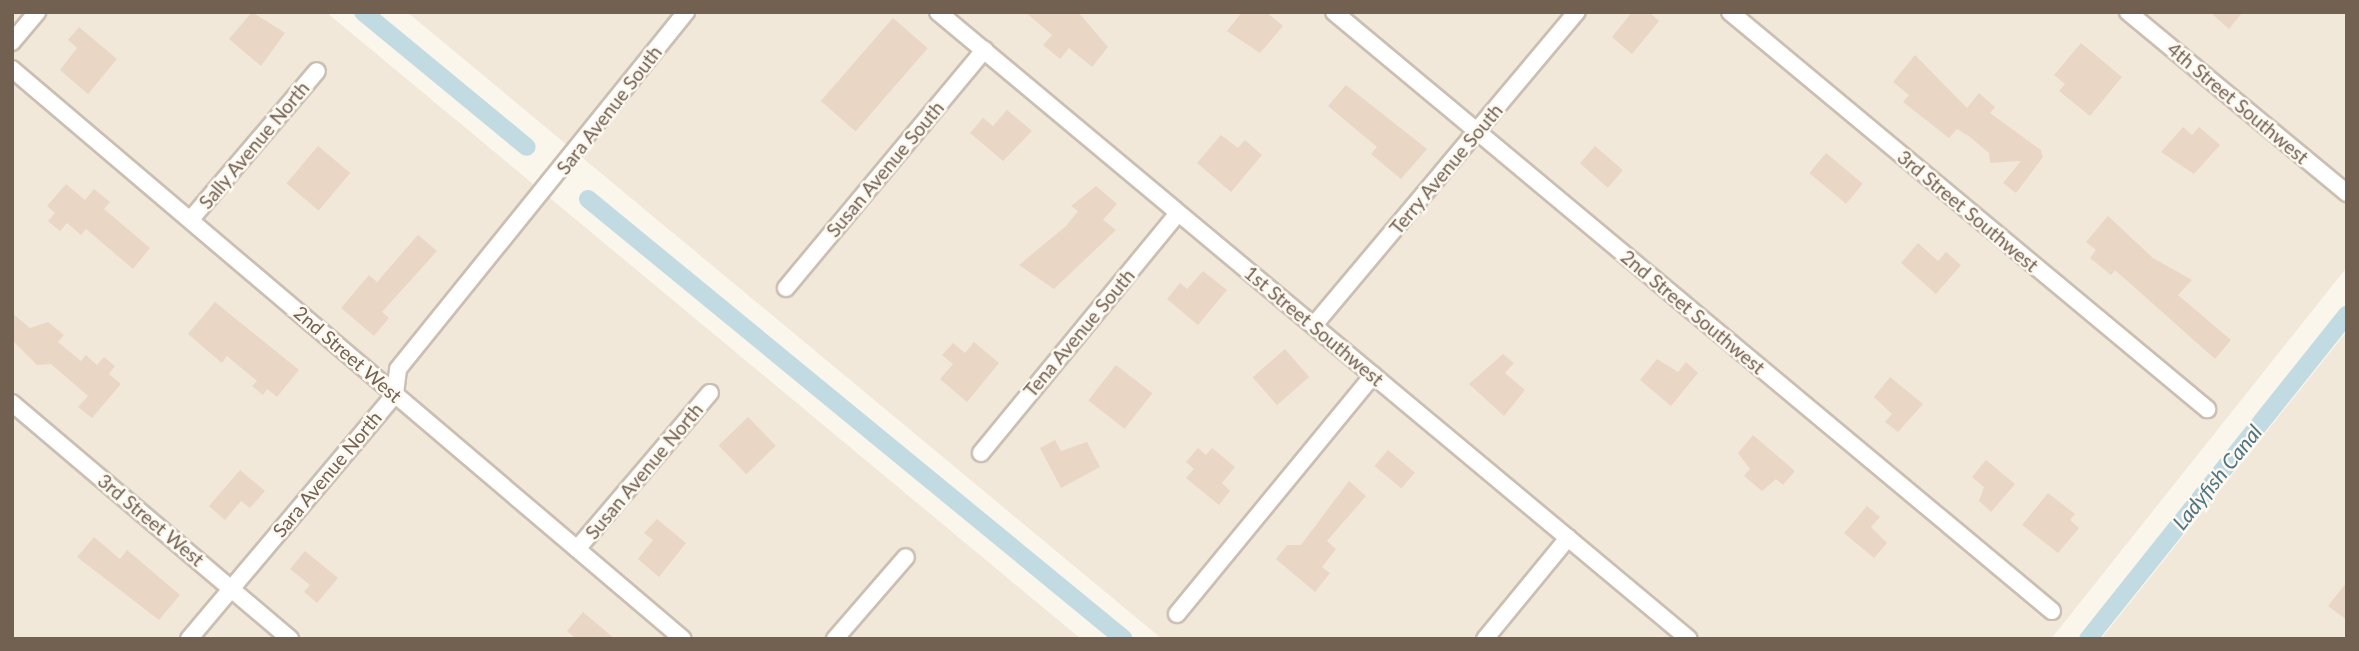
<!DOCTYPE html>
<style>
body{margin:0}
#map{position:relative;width:2359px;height:651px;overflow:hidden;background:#faf6eb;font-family:Lato,sans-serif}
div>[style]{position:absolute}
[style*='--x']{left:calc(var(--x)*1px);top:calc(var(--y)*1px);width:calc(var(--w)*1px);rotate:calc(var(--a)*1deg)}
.residential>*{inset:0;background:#f1e8da}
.canal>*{height:18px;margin:-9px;padding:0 9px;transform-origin:9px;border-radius:9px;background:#c2dae2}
.building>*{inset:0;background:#ead6c4;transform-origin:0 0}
.roads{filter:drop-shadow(2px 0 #cbbfb2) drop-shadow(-2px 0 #cbbfb2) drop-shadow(0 2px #cbbfb2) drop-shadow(0 -2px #cbbfb2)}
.minor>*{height:16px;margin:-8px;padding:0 8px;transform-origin:8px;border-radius:8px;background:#fff}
span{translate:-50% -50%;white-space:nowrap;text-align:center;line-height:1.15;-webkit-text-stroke:5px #fdf9f1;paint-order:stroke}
.street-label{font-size:19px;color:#726051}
.water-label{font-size:21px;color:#4d7582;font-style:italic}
.frame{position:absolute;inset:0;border:14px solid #726051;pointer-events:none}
</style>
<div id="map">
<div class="residential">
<div style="clip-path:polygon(12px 12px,326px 12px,1081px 639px,12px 639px)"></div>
<div style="clip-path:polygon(407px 12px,2347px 12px,2347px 267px,2051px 639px,1162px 639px)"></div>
<div style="clip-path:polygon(2347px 331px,2347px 639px,2101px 639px)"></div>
</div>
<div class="canal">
<div style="--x:363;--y:12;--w:212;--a:39.5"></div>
<div style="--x:588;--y:199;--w:693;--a:39.38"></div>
<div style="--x:2088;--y:639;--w:415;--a:-51.4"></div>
</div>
<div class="building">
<div style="clip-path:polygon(252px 12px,285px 33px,261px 66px,229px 39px)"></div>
<div style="clip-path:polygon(1025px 12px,1078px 12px,1108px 47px,1092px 67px,1069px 48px,1060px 59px,1043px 45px,1052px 35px)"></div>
<div style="clip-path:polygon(1242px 12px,1266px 12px,1283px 26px,1260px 53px,1227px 31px)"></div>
<div style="clip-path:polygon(1632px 12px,1649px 12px,1659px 21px,1632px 54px,1612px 37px)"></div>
<div style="clip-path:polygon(2210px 12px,2243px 12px,2229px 29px)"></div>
<div style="left:893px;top:18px;width:46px;height:110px;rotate:41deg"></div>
<div style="clip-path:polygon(79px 27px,117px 59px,88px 94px,60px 70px,77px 48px,68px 40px)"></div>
<div style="clip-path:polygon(2081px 43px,2122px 77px,2090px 116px,2059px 91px,2065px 84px,2054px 75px)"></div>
<div style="clip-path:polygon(1915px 55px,1967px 108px,1979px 93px,1995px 107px,1990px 113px,2041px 150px,2043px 157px,2016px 193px,2003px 183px,2021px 161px,1990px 163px,1989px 153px,1970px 137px,1957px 129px,1949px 138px,1903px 102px,1909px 95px,1893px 82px)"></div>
<div style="clip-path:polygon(1346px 85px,1427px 149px,1401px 179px,1371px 154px,1377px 147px,1328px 106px)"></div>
<div style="clip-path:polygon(1007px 110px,1032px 131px,1003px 161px,970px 133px,983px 118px,993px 126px)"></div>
<div style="clip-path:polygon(2183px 127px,2192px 135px,2199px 127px,2220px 145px,2194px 174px,2161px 152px)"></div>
<div style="clip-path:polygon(1221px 135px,1238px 148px,1245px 140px,1262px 155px,1231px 192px,1197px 163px)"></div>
<div style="left:318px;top:146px;width:42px;height:49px;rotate:40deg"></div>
<div style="left:1595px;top:146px;width:37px;height:23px;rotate:41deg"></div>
<div style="left:1826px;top:153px;width:48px;height:26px;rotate:40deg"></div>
<div style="clip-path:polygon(66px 184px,85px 200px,94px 189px,110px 202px,104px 209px,150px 248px,133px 269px,86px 229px,81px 235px,67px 223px,60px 231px,48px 221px,55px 213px,47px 206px)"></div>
<div style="clip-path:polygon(1096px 186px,1117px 204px,1103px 220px,1116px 230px,1054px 289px,1019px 265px,1066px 226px,1078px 211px,1071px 206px)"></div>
<div style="clip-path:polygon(2108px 216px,2153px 258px,2192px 280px,2178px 295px,2231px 340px,2215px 359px,2115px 270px,2111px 275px,2090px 258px,2096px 250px,2086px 242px)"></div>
<div style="clip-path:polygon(418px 235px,437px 251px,382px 312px,389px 318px,374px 336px,341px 308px,369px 275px,377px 282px)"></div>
<div style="clip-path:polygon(1918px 243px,1938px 261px,1946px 252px,1961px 265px,1936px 294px,1901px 263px)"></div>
<div style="clip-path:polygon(1203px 271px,1227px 290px,1198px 325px,1167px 299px,1180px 283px,1187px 289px)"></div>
<div style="clip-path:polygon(215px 302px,299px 370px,277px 397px,267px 389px,263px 395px,252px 386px,257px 381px,227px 356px,222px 363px,188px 334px)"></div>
<div style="clip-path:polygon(12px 313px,30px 328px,48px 322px,64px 335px,58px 342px,81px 361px,86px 355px,97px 365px,104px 357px,115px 366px,109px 374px,121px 384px,92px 418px,78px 407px,88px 396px,51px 364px,37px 365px,12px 340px)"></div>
<div style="clip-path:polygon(974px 342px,999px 363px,967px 402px,940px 379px,953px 364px,942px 355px,953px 343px,965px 353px)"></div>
<div style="left:1285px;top:349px;width:37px;height:43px;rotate:49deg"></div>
<div style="clip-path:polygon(1503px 354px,1514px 363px,1505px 373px,1525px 390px,1504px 416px,1469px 384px)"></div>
<div style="clip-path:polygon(1657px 359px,1678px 372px,1686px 362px,1698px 373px,1671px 406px,1640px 380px)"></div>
<div style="left:1116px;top:365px;width:46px;height:45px;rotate:38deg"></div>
<div style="clip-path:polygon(1890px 377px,1923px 404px,1898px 432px,1885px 422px,1892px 414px,1874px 397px)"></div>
<div style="left:748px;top:417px;width:40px;height:41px;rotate:46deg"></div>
<div style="clip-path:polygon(1753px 435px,1795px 471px,1783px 485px,1776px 479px,1762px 491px,1744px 476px,1750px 469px,1738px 453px)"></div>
<div style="clip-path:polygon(1055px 440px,1061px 451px,1087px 442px,1100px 467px,1061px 488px,1040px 448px)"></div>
<div style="clip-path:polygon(1198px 448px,1206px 455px,1212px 448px,1235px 467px,1222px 483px,1230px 491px,1219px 505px,1186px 478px,1194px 469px,1186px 462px)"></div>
<div style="left:1388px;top:450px;width:35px;height:21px;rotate:40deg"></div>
<div style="clip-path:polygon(1986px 460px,2015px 484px,1991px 512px,1979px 501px,1984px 487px,1972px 477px)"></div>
<div style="clip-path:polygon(240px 470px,265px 491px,250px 508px,241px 501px,225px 520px,209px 506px)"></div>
<div style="clip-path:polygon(1349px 481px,1366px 496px,1327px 541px,1336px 549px,1322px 567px,1330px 573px,1315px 592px,1276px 559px,1287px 545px,1301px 545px)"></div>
<div style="clip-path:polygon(2048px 493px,2075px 514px,2070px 520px,2079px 528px,2058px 553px,2022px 525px)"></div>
<div style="clip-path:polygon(1867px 506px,1880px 517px,1871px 527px,1887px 543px,1874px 558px,1844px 533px)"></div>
<div style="clip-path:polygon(657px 519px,686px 543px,659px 577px,638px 559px,653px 540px,644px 533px)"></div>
<div style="clip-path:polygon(94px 537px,120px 559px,127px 550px,180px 595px,159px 620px,77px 557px)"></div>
<div style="clip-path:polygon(305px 551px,338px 578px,317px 603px,304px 592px,310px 585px,290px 569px)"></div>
<div style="clip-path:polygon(2347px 582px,2347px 620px,2328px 606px)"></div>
<div style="clip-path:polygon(583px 612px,615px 639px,576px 639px,567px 631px)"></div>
</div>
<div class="roads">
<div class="minor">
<div style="--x:938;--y:12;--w:978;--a:39.86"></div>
<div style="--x:1334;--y:12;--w:935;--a:39.84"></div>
<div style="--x:1730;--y:12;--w:621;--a:39.77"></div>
<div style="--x:2128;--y:12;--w:284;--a:39.6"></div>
<div style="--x:12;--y:42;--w:39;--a:-50"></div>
<div style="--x:12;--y:69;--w:880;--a:40.35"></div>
<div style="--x:191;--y:219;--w:194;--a:-49.6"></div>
<div style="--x:786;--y:288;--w:310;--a:-50.2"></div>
<div style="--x:1314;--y:325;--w:409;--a:-50"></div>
<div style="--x:12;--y:403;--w:365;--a:40.3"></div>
<div style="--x:981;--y:453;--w:310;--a:-50.6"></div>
<div style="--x:577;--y:549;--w:205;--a:-49.6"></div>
<div style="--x:1177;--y:614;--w:309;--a:-50.6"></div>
<div style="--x:189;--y:639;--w:320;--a:-49.9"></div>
<div style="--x:395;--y:394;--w:25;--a:-83"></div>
<div style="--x:398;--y:369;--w:459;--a:-51.1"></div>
<div style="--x:835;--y:639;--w:108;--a:-49.1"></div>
<div style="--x:1485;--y:639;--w:131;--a:-50.6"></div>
</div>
</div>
<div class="street-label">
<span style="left:2238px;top:103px;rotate:40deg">4th Street Southwest</span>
<span style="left:609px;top:110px;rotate:-52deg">Sara Avenue South</span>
<span style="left:254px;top:145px;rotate:-50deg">Sally Avenue North</span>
<span style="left:885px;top:169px;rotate:-50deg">Susan Avenue South</span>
<span style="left:1446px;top:169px;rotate:-50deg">Terry Avenue South</span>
<span style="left:1968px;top:211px;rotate:40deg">3rd Street Southwest</span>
<span style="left:1693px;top:312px;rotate:40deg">2nd Street Southwest</span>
<span style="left:1314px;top:326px;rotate:40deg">1st Street Southwest</span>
<span style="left:1079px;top:333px;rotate:-50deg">Tena Avenue South</span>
<span style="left:348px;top:354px;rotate:41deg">2nd Street West</span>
<span style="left:644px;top:471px;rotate:-50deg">Susan Avenue North</span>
<span style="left:327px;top:474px;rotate:-50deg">Sara Avenue North</span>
<span style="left:151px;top:520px;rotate:40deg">3rd Street West</span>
</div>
<div class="water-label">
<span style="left:2217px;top:477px;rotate:-51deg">Ladyfish Canal</span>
</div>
<div class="frame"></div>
</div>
